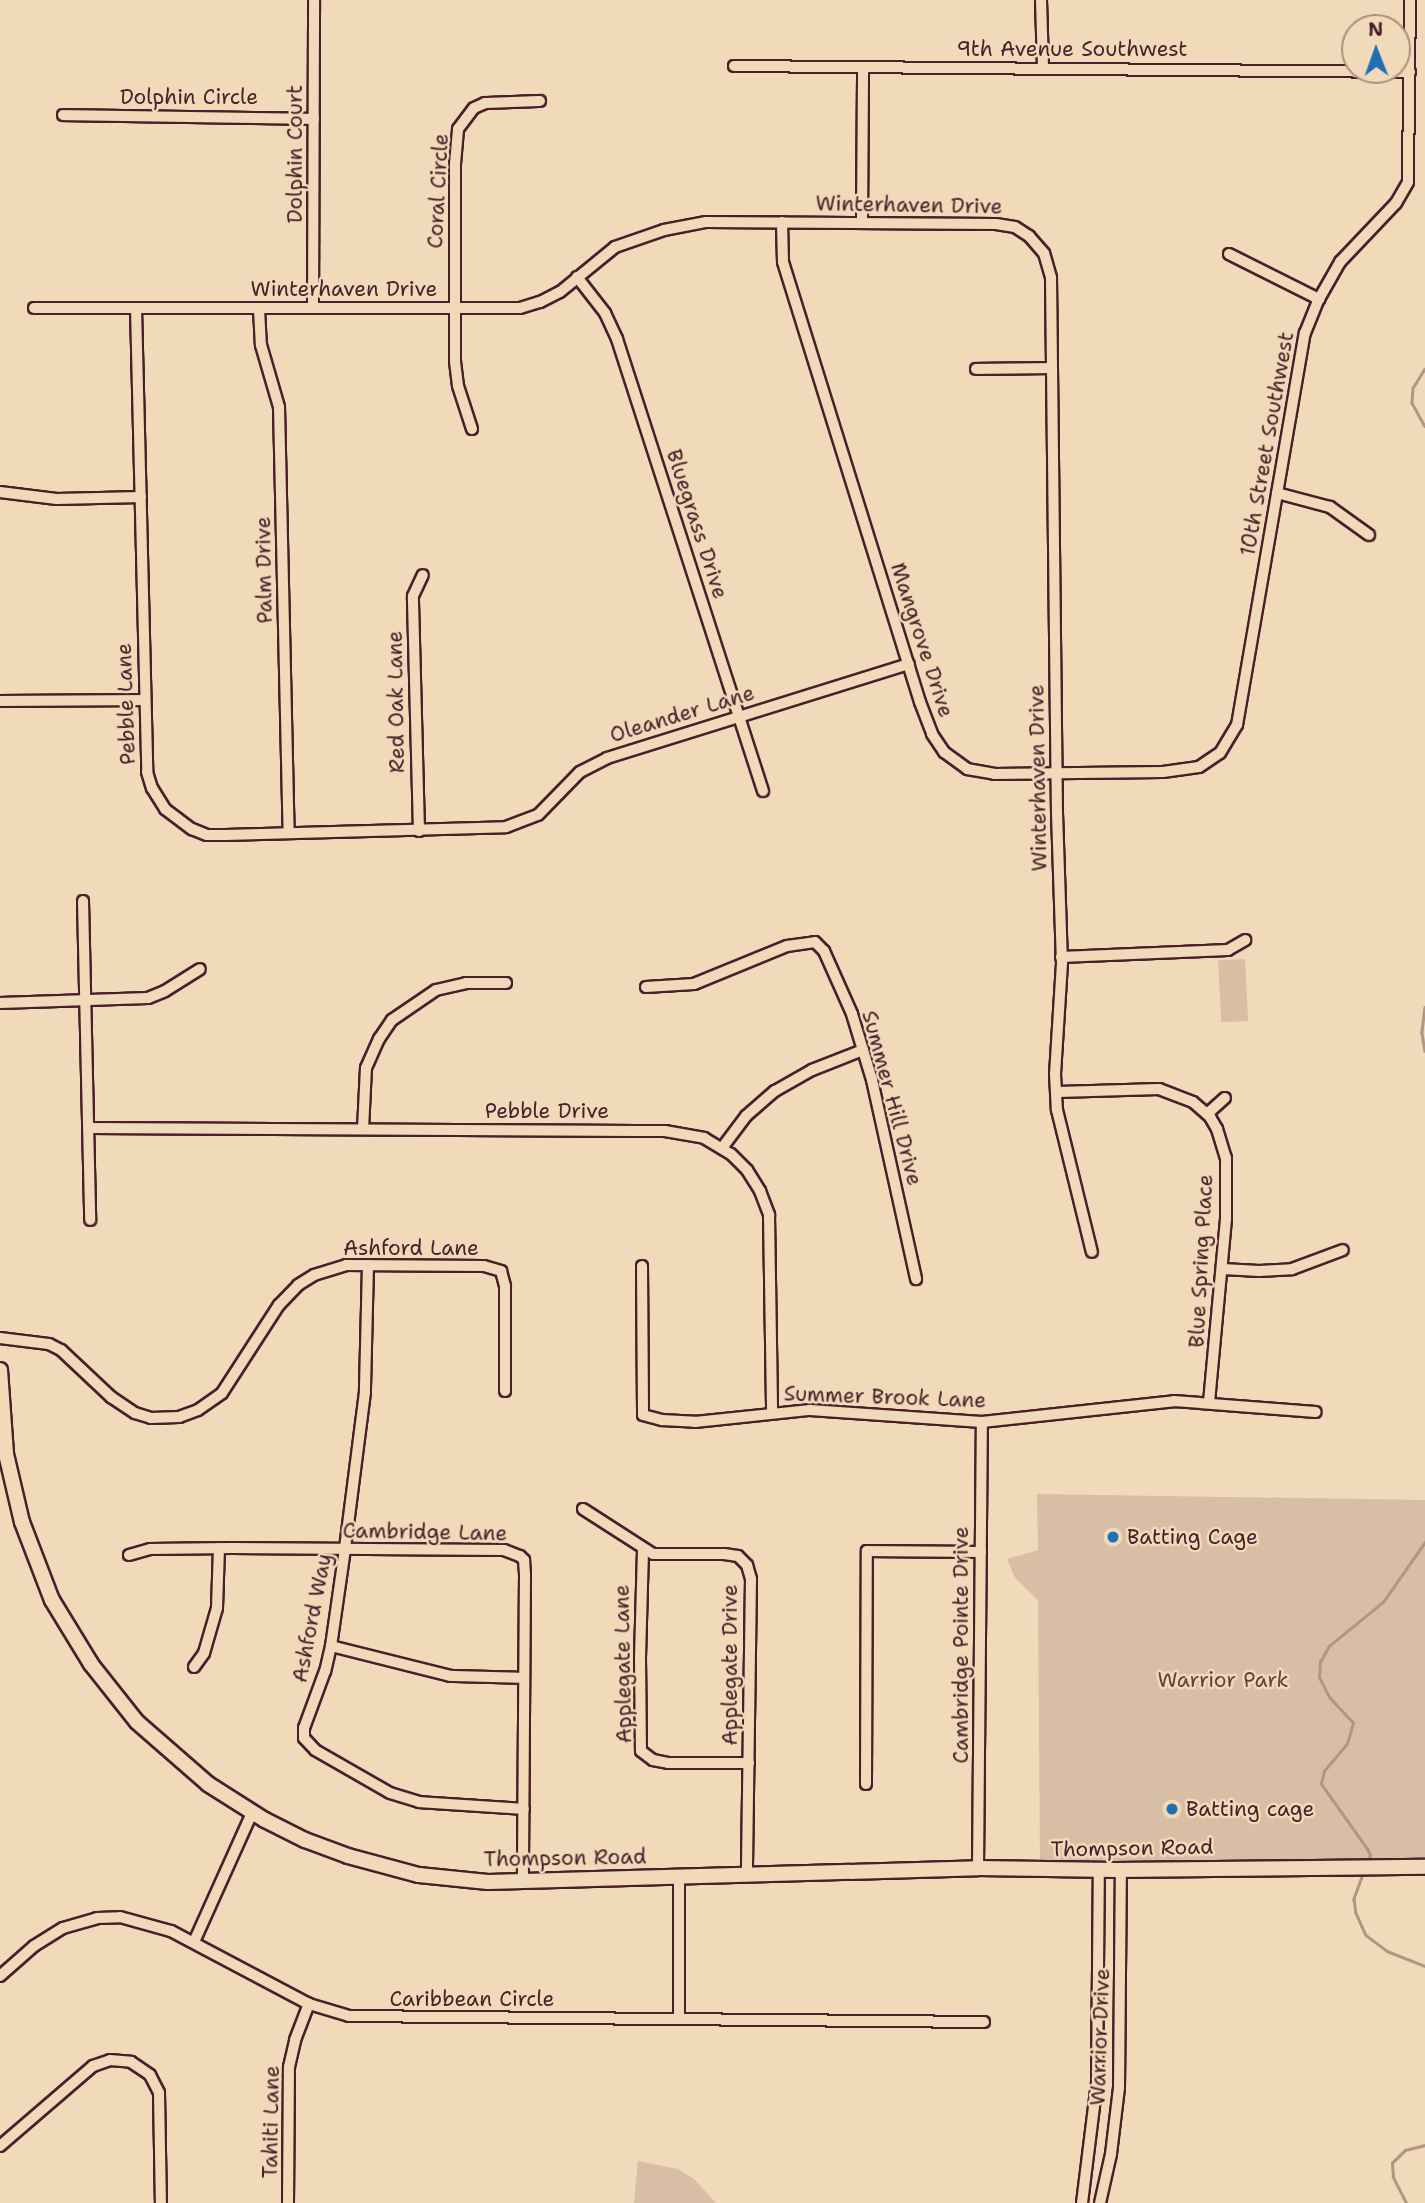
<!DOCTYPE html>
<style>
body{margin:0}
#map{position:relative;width:1425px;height:2203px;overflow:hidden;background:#f0dab9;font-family:"Shantell Sans",sans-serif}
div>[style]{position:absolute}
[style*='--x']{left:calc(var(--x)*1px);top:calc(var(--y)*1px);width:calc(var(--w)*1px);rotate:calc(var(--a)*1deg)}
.green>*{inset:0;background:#d8bea4;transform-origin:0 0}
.stream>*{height:2.5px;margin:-1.25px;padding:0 1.25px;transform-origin:1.25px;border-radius:1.25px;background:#b39584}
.roads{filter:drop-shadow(2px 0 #4a1f2b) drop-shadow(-2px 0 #4a1f2b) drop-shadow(0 2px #4a1f2b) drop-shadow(0 -2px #4a1f2b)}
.minor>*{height:10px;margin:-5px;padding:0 5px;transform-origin:5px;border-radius:5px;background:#f0dab9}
.tertiary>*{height:14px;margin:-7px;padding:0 7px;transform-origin:7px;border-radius:7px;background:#f0dab9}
.dots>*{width:19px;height:19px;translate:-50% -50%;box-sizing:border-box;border:4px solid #f0dab9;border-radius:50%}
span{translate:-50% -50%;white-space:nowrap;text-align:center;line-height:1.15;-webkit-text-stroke:5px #f0dab9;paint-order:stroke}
.street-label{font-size:21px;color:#4a1f2b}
.poi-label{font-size:21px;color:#4a1f2b}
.left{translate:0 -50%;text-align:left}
.park-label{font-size:21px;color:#663f43}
.north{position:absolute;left:1341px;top:14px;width:70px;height:70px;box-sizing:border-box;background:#f0dab9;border:2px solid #ae8f80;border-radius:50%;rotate:359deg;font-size:19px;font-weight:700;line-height:28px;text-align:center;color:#4a1f2b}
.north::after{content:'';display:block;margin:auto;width:24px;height:32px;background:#1f6fb2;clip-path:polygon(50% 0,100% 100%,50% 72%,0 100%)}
</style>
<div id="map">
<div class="green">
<div style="left:1245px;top:959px;width:62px;height:27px;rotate:87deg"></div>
<div style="clip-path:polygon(1037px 1494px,1425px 1500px,1425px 1866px,1040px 1864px,1038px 1600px,1015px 1578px,1007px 1559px,1038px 1550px)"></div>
<div style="clip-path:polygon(638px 2161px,678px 2169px,694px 2179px,716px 2203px,634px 2203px)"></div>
</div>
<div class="stream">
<div style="--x:1425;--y:369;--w:22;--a:122"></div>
<div style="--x:1413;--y:388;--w:15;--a:94"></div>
<div style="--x:1412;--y:403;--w:26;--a:61"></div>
<div style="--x:1425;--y:1007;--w:26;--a:97"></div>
<div style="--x:1422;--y:1033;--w:18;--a:81"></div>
<div style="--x:1367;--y:1864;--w:9;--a:-72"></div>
<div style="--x:1370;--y:1855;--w:7;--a:-117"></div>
<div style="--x:1367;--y:1849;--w:80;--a:-125.3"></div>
<div style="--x:1321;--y:1784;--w:13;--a:-77"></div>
<div style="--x:1324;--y:1771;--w:35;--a:-50"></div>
<div style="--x:1347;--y:1744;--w:22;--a:-74"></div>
<div style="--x:1353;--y:1723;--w:35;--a:-133"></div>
<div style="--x:1329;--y:1697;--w:22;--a:-117"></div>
<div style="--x:1319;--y:1677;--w:15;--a:-86"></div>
<div style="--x:1320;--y:1662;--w:18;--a:-61"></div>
<div style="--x:1329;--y:1646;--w:70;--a:-39.2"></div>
<div style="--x:1383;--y:1602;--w:73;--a:-55"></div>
<div style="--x:1363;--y:1874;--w:27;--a:110"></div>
<div style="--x:1354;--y:1899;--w:14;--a:82"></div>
<div style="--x:1356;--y:1913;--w:24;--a:66"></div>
<div style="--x:1366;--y:1935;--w:26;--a:37"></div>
<div style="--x:1387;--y:1951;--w:41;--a:21.5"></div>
<div style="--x:1406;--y:2203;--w:29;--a:-117"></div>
<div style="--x:1393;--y:2177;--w:14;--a:-94"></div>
<div style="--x:1392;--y:2163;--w:18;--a:-45"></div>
<div style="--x:1405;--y:2150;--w:21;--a:-14"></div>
</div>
<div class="roads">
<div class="minor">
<div style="--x:1041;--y:0;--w:69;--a:88.3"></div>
<div style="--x:734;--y:66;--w:676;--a:0.51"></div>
<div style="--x:63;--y:115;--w:251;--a:0.9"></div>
<div style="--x:782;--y:222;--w:40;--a:88.6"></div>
<div style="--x:783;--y:262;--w:461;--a:72.7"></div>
<div style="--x:920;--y:702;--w:34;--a:69"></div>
<div style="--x:932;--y:734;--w:22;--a:56"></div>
<div style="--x:944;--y:752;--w:29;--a:36"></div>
<div style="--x:967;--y:769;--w:27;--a:10"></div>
<div style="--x:994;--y:774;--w:169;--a:-0.7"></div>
<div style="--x:1163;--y:772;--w:36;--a:-8"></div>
<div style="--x:1199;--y:767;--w:25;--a:-34"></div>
<div style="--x:1220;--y:753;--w:33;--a:-59"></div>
<div style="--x:1237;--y:725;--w:398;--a:-80.2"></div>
<div style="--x:1305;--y:333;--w:37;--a:-68"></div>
<div style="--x:1319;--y:299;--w:43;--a:-60.4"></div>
<div style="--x:1340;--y:262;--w:81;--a:-46.5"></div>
<div style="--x:1396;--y:203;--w:24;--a:-60"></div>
<div style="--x:1408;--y:182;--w:182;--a:-89.4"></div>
<div style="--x:862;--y:222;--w:154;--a:-89.6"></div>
<div style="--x:1229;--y:254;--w:101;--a:26.6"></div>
<div style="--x:577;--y:277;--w:46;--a:52.1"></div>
<div style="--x:605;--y:313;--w:29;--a:65"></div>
<div style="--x:617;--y:339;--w:475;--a:72.1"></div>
<div style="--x:34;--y:308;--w:486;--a:0"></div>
<div style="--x:520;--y:308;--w:21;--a:-17"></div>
<div style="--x:540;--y:302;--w:22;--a:-27"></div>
<div style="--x:560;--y:292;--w:71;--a:-39.3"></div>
<div style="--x:615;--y:247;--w:52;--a:-19.1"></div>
<div style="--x:664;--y:230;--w:43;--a:-10.8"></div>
<div style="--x:706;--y:222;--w:290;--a:0.4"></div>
<div style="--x:996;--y:224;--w:19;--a:9"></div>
<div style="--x:1015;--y:227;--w:17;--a:33"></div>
<div style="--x:1029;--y:236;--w:23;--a:49"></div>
<div style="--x:1044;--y:253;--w:26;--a:74"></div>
<div style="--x:1051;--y:278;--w:535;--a:89.36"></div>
<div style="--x:1057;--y:813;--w:150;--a:88.1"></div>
<div style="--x:1062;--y:963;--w:111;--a:93.6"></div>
<div style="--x:1055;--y:1074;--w:36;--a:87"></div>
<div style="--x:1057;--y:1110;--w:146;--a:76.2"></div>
<div style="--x:136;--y:308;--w:464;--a:88.6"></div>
<div style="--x:147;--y:772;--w:17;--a:73"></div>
<div style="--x:152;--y:788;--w:25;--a:58"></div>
<div style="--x:165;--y:809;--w:34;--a:37"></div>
<div style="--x:192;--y:829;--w:16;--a:22"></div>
<div style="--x:207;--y:835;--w:18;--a:0"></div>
<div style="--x:225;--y:835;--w:281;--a:-1.6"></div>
<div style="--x:506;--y:827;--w:34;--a:-21"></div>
<div style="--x:538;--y:815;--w:60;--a:-45.7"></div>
<div style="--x:580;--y:772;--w:30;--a:-27"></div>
<div style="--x:607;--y:758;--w:316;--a:-17.3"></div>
<div style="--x:313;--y:308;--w:308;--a:-89.8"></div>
<div style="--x:259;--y:309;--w:36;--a:87"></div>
<div style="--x:261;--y:345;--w:65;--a:73.8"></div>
<div style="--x:279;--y:407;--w:426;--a:88.7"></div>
<div style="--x:976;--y:369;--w:75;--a:-0.8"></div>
<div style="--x:472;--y:429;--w:45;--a:-108"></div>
<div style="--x:458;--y:386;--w:25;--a:-97"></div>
<div style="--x:455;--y:361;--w:197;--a:-90"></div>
<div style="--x:455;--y:164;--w:35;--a:-85"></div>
<div style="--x:458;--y:129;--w:26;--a:-53"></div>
<div style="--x:474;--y:108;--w:12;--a:-24"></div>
<div style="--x:485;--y:103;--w:55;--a:-2.1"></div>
<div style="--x:0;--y:492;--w:57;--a:7"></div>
<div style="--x:57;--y:499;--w:84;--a:-1.4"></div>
<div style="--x:1277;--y:493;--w:55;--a:14.8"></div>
<div style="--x:1330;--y:507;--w:48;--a:35.7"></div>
<div style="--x:0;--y:701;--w:144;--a:-0.4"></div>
<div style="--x:419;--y:831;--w:235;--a:-91.5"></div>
<div style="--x:413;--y:596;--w:23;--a:-65"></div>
<div style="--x:83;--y:901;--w:319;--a:88.7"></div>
<div style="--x:1061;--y:957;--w:167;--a:-2.4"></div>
<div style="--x:1228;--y:950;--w:20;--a:-30"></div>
<div style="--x:646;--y:987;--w:48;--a:-3.6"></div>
<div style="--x:694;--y:984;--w:100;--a:-22.2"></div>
<div style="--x:787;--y:946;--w:28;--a:-8"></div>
<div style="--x:815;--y:942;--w:13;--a:45"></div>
<div style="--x:824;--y:951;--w:69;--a:66"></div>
<div style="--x:852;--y:1014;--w:69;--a:73.1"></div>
<div style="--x:872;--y:1080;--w:204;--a:77.5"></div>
<div style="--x:0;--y:1003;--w:148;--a:-1.9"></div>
<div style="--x:148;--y:998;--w:18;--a:-22"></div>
<div style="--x:165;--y:991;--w:41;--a:-32.2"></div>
<div style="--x:1058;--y:1092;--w:101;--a:-1.7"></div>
<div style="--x:1159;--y:1089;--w:36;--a:21"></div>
<div style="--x:1193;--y:1102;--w:23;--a:41"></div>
<div style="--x:1210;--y:1117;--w:14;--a:60"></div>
<div style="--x:1217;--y:1129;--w:30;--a:73"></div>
<div style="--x:1226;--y:1158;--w:61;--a:90"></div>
<div style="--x:1226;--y:1219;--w:184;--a:95.3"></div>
<div style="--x:1207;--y:1114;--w:24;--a:-42"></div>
<div style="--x:89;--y:1128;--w:548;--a:0.31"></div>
<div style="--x:637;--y:1131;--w:28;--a:0"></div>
<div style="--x:665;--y:1131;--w:40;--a:10"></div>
<div style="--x:704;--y:1138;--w:31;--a:31"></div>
<div style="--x:731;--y:1154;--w:23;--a:45"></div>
<div style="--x:747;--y:1170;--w:25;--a:58"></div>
<div style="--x:760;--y:1191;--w:26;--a:69"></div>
<div style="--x:769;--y:1215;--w:197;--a:89.1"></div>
<div style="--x:363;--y:1129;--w:61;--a:-87.2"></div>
<div style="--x:366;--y:1068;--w:32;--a:-66"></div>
<div style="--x:379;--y:1039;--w:23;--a:-56"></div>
<div style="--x:392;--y:1020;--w:53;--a:-34.3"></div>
<div style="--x:436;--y:990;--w:31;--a:-13"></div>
<div style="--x:466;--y:983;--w:40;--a:0"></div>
<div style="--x:722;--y:1148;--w:40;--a:-53"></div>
<div style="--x:746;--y:1116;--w:38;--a:-41"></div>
<div style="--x:775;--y:1091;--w:43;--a:-29.6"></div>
<div style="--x:812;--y:1070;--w:55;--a:-21.4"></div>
<div style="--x:368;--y:1265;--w:127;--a:91.4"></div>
<div style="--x:365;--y:1392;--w:158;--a:97.3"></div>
<div style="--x:345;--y:1549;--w:98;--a:98.2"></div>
<div style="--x:331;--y:1646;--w:26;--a:103"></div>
<div style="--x:325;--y:1671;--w:61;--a:110.2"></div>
<div style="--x:304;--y:1728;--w:10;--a:90"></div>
<div style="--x:304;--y:1738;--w:16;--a:47"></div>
<div style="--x:315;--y:1750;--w:86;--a:29.8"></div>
<div style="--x:390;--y:1793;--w:30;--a:17"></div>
<div style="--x:419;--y:1802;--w:105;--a:3.8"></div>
<div style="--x:642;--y:1266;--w:149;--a:89.6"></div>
<div style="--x:643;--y:1415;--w:20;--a:15"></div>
<div style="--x:662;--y:1420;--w:33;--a:3"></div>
<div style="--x:695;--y:1422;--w:116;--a:-6"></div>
<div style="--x:810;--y:1410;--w:172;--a:4"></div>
<div style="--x:982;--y:1422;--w:193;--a:-6.2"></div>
<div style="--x:1174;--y:1401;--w:142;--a:4.4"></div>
<div style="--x:1223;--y:1269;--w:36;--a:3"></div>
<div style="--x:1259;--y:1271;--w:33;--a:-3"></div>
<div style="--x:1292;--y:1269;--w:54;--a:-20.4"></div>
<div style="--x:0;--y:1338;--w:49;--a:7"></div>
<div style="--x:49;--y:1344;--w:13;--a:27"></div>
<div style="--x:61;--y:1350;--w:69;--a:43.2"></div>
<div style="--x:111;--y:1397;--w:29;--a:34"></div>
<div style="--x:135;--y:1413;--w:17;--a:17"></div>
<div style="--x:151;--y:1418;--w:28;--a:-2"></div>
<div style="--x:179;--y:1417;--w:20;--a:-20"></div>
<div style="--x:198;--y:1410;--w:29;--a:-35"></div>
<div style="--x:222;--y:1393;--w:105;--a:-57.1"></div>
<div style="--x:279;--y:1305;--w:28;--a:-46"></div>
<div style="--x:298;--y:1285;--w:19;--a:-32"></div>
<div style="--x:314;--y:1275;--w:34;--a:-17"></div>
<div style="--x:346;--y:1265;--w:138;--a:0.4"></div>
<div style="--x:484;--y:1266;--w:18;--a:16"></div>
<div style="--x:501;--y:1271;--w:16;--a:75"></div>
<div style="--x:505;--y:1286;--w:105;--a:90"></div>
<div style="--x:583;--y:1509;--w:83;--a:32.7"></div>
<div style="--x:653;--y:1554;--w:71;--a:0"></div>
<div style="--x:724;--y:1554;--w:14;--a:8"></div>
<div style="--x:738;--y:1556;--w:13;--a:45"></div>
<div style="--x:747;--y:1565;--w:15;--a:74"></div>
<div style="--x:751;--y:1579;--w:296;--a:90.8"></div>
<div style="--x:643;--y:1550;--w:108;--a:91.6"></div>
<div style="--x:640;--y:1658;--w:93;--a:89.4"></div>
<div style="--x:641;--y:1751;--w:15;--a:37"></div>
<div style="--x:653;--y:1760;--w:15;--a:11"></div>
<div style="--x:668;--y:1763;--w:81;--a:0"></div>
<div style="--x:129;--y:1555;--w:22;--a:-16"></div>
<div style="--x:150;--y:1549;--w:81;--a:-0.7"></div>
<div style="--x:231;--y:1548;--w:273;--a:0.4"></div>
<div style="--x:504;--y:1550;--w:17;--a:21"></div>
<div style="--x:520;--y:1556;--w:6;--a:45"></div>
<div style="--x:524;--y:1560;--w:15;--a:86"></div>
<div style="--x:525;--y:1575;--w:306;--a:90.4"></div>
<div style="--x:331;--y:1646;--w:123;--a:14.1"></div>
<div style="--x:450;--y:1676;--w:74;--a:1.5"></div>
<div style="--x:194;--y:1667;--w:17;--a:-54"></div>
<div style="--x:204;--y:1653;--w:47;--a:-73.9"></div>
<div style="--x:217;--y:1608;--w:60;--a:-88.1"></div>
<div style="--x:866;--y:1784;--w:233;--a:-89.8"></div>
<div style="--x:867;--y:1551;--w:114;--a:0.5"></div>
<div style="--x:978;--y:1868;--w:446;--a:-89.5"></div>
<div style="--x:194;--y:1942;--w:141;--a:-65.8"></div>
<div style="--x:0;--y:1976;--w:45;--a:-41.4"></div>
<div style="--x:34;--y:1946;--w:34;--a:-32"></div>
<div style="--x:63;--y:1928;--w:35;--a:-16"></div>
<div style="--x:97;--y:1918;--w:23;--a:-2"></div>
<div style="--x:120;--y:1917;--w:53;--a:15.4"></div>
<div style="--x:171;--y:1931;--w:156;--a:27.9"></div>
<div style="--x:309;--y:2004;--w:42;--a:16.7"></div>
<div style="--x:349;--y:2016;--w:635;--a:0.54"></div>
<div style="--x:679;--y:2018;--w:141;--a:-90"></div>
<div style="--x:0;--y:2146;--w:123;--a:-40.7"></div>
<div style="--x:93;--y:2066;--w:18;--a:-19"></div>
<div style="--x:110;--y:2060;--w:21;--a:5"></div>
<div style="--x:131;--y:2062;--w:23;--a:34"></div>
<div style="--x:150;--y:2075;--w:20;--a:63"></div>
<div style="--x:159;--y:2093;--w:110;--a:89"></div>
<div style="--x:288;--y:2203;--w:136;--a:-89.6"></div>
<div style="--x:289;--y:2067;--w:28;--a:-77"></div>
<div style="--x:295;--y:2040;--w:39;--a:-69"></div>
<div style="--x:1082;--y:2203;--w:121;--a:-82.9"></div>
<div style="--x:1097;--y:2083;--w:213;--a:-89.5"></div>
<div style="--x:1100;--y:2203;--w:50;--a:-77.3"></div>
<div style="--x:1111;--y:2154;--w:66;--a:-83.1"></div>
<div style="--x:1119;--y:2088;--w:218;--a:-89.5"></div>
</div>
<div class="tertiary">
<div style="--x:0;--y:1370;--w:84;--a:85.9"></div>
<div style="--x:6;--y:1454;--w:70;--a:76.8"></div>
<div style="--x:22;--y:1522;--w:84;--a:69"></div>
<div style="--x:52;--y:1600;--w:75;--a:58.6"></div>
<div style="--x:91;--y:1664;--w:74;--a:51.6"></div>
<div style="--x:137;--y:1722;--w:94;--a:41.1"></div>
<div style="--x:208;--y:1784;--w:67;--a:32.3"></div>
<div style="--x:265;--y:1820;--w:45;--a:26.6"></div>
<div style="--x:305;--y:1840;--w:46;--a:20.4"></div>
<div style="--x:348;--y:1856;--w:73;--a:15"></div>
<div style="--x:419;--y:1875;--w:69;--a:5.8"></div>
<div style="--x:488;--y:1882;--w:490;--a:-1.6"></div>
<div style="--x:978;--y:1868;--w:137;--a:0.8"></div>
<div style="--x:1115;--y:1870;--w:310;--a:-0.6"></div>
</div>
</div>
<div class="dots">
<div style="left:1113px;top:1537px;background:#1f6fb2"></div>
<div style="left:1172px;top:1809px;background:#1f6fb2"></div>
</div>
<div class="street-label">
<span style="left:1072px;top:49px">9th Avenue Southwest</span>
<span style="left:189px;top:97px">Dolphin Circle</span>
<span style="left:295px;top:154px;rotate:-90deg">Dolphin Court</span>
<span style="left:438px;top:191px;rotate:-87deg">Coral Circle</span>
<span style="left:909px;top:205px;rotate:1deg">Winterhaven Drive</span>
<span style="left:344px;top:289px">Winterhaven Drive</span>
<span style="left:1267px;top:444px;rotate:-80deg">10th Street Southwest</span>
<span style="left:697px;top:524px;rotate:72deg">Bluegrass Drive</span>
<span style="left:264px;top:570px;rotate:-91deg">Palm Drive</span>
<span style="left:922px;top:640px;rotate:72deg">Mangrove Drive</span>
<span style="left:396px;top:702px;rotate:-91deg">Red Oak Lane</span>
<span style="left:126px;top:704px;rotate:-92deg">Pebble Lane</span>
<span style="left:682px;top:714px;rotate:-17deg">Oleander Lane</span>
<span style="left:1038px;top:778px;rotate:-91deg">Winterhaven Drive</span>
<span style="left:892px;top:1098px;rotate:75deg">Summer Hill Drive</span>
<span style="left:547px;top:1111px">Pebble Drive</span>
<span style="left:411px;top:1248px">Ashford Lane</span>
<span style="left:1201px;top:1261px;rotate:-87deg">Blue Spring Place</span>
<span style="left:885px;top:1397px;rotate:2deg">Summer Brook Lane</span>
<span style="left:425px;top:1532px;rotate:1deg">Cambridge Lane</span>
<span style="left:312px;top:1618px;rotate:-79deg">Ashford Way</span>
<span style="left:961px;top:1645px;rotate:-90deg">Cambridge Pointe Drive</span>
<span style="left:623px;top:1664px;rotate:-91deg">Applegate Lane</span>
<span style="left:730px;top:1665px;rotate:-90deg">Applegate Drive</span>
<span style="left:1132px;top:1848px;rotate:-1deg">Thompson Road</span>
<span style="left:565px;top:1858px;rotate:-1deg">Thompson Road</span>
<span style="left:472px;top:1999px">Caribbean Circle</span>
<span style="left:1100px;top:2037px;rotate:-88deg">Warrior Drive</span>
<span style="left:271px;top:2122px;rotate:-89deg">Tahiti Lane</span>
</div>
<div class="poi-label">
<span class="left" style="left:1127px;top:1537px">Batting Cage</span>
<span class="left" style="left:1186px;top:1809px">Batting cage</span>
</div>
<div class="park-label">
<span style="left:1223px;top:1680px">Warrior Park</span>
</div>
<div class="north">N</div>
</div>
